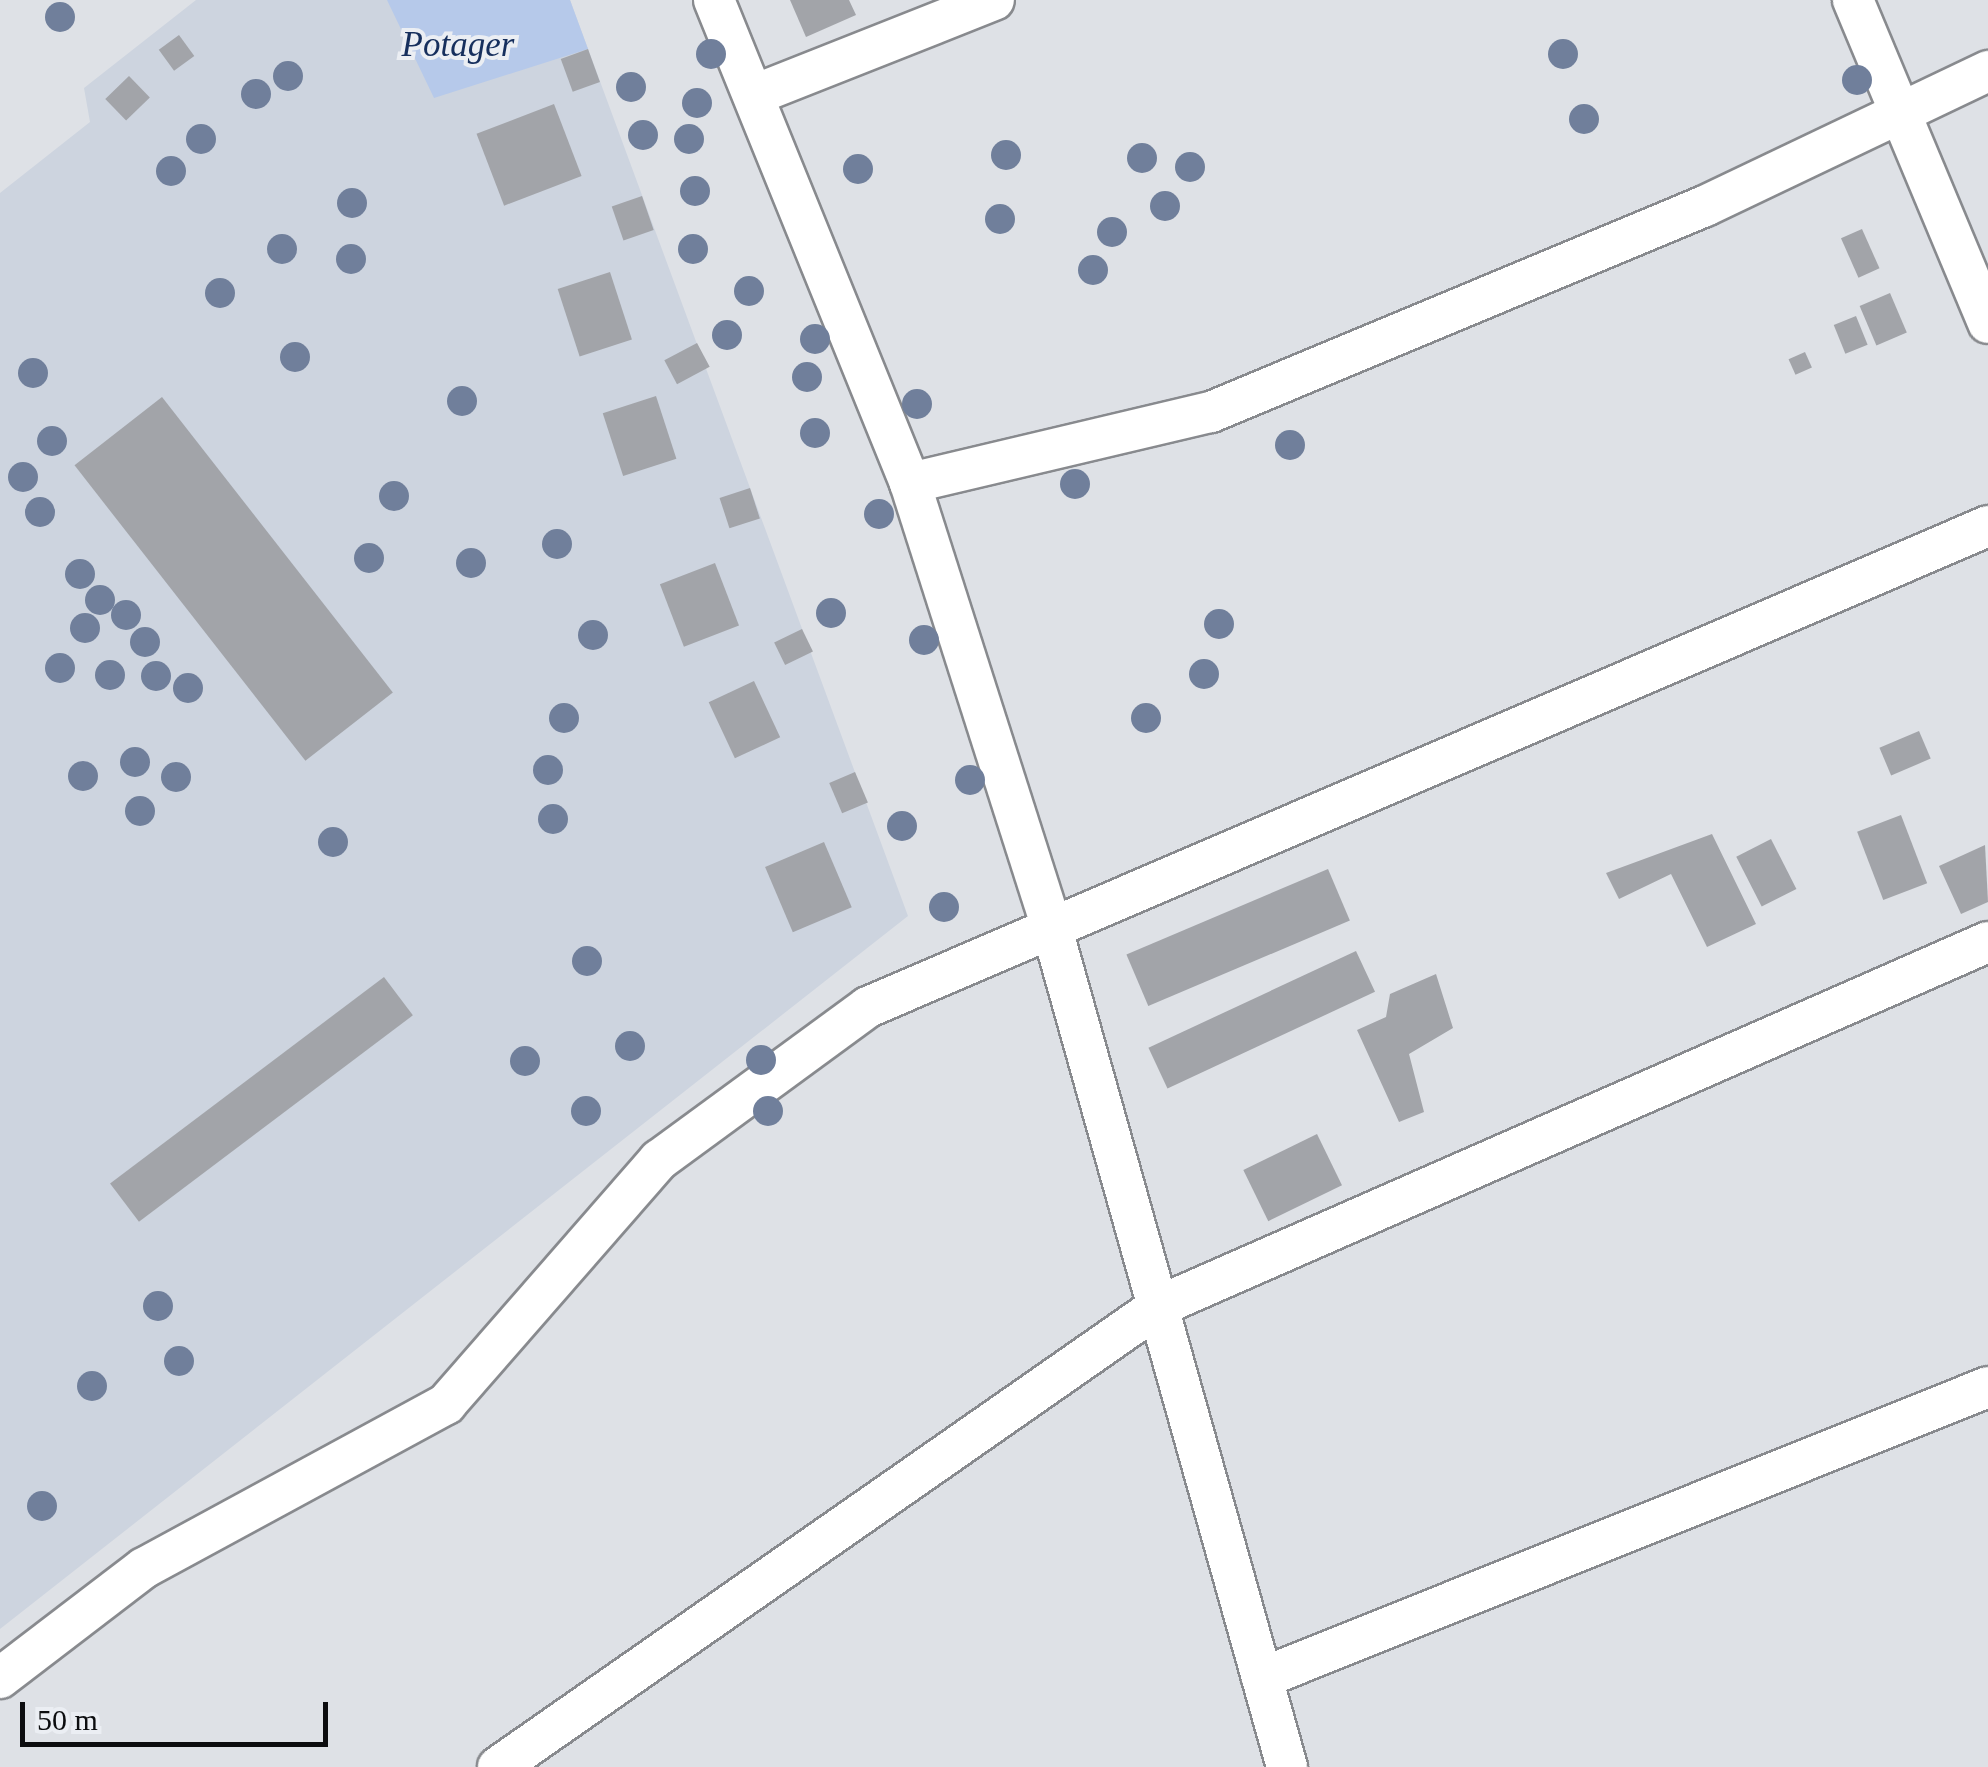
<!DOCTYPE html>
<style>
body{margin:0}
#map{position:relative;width:1988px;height:1767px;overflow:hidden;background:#dee1e6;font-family:"Times New Roman",serif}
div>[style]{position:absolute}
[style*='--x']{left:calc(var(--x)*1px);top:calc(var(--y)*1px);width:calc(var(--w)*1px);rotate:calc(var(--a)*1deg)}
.built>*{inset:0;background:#cdd4df}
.green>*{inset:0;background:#b6c9ea}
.building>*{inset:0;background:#a2a4a9;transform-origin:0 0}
.roads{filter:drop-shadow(2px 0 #888a8e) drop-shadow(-2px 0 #888a8e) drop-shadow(0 2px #888a8e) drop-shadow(0 -2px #888a8e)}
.minor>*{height:40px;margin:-20px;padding:0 20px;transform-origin:20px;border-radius:20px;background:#fff}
.trees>*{width:30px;height:30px;margin:-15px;border-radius:50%;background:#707f9b}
span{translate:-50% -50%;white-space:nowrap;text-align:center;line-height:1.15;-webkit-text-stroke:8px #ebeef3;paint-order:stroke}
.park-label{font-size:35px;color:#162f5d;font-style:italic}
.scale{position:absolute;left:20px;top:1702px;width:308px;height:45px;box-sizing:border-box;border:5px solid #0c0d0f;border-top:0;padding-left:12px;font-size:30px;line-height:35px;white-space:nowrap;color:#0c0d0f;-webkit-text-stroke:8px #ebeef3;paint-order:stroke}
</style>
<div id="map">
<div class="built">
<div style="clip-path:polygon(196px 0,570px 0,908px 916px,0 1629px,0 193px,90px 122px,84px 88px)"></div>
</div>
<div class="green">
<div style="clip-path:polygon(387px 0,570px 0,588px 49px,434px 98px)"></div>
</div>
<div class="building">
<div style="clip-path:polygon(790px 0,849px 0,856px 15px,806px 37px)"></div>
<div style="left:179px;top:35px;width:26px;height:25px;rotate:54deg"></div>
<div style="left:588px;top:49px;width:35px;height:29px;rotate:70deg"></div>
<div style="left:129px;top:76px;width:30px;height:33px;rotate:46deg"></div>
<div style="left:554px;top:104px;width:77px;height:83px;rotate:69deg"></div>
<div style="left:642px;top:196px;width:36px;height:32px;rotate:71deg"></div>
<div style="left:1862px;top:229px;width:43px;height:23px;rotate:66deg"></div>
<div style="left:610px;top:272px;width:71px;height:55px;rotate:72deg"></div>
<div style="left:1890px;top:293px;width:43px;height:33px;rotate:67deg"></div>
<div style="left:1856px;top:316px;width:31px;height:24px;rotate:68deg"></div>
<div style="left:697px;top:343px;width:27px;height:37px;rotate:62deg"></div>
<div style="left:1805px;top:352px;width:17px;height:18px;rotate:66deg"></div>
<div style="left:656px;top:396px;width:66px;height:56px;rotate:72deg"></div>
<div style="left:162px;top:397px;width:375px;height:111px;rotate:52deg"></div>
<div style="left:750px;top:488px;width:32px;height:32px;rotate:72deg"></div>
<div style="left:715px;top:563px;width:67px;height:59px;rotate:69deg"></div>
<div style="left:802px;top:629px;width:25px;height:31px;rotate:64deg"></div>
<div style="left:754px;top:681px;width:62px;height:50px;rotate:65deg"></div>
<div style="left:1919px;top:731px;width:30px;height:43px;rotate:67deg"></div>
<div style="left:855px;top:772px;width:33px;height:28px;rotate:67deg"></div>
<div style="left:1901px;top:815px;width:73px;height:47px;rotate:69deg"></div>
<div style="clip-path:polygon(1712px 834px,1756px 924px,1707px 947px,1671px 874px,1619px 899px,1606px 873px)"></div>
<div style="left:1771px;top:839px;width:56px;height:39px;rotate:63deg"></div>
<div style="left:824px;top:842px;width:71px;height:64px;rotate:67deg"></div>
<div style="clip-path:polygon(1985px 845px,1988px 902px,1961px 914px,1939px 866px)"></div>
<div style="left:1328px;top:869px;width:56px;height:219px;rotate:67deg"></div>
<div style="left:1356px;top:951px;width:45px;height:229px;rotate:65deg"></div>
<div style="clip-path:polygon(1436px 974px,1453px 1028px,1409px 1054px,1424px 1112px,1399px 1122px,1357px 1030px,1386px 1017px,1390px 994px)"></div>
<div style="left:384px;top:977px;width:48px;height:343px;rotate:53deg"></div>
<div style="left:1317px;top:1134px;width:57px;height:82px;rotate:64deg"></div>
</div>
<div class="roads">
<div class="minor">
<div style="--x:714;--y:0;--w:521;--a:67.91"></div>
<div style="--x:910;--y:483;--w:461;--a:72.3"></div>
<div style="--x:1050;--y:922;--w:878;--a:74.33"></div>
<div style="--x:1853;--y:0;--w:350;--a:67.3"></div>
<div style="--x:754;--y:95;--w:258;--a:-21.6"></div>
<div style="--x:910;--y:483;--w:309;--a:-13.3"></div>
<div style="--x:1211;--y:412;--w:535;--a:-22.64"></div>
<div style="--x:1705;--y:206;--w:314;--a:-25.5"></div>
<div style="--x:0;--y:1678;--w:181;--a:-37.4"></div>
<div style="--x:144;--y:1568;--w:344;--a:-28.5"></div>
<div style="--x:446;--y:1404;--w:324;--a:-48.9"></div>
<div style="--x:659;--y:1160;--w:259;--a:-36.2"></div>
<div style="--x:868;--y:1007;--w:1219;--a:-23.24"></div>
<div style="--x:1262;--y:1678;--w:782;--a:-21.84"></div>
<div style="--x:498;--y:1767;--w:806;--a:-34.89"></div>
<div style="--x:1159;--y:1306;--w:905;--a:-23.71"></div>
</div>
</div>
<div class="trees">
<div style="left:60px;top:17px"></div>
<div style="left:711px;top:54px"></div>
<div style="left:1563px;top:54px"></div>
<div style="left:288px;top:76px"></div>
<div style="left:1857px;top:80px"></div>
<div style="left:631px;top:87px"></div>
<div style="left:256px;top:94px"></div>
<div style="left:697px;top:103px"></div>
<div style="left:1584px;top:119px"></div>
<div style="left:643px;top:135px"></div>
<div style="left:201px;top:139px"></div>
<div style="left:689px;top:139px"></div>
<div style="left:1006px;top:155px"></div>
<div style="left:1142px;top:158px"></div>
<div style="left:1190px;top:167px"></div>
<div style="left:858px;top:169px"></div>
<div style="left:171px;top:171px"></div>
<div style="left:695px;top:191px"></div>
<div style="left:352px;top:203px"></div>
<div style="left:1165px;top:206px"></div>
<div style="left:1000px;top:219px"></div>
<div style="left:1112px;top:232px"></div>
<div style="left:282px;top:249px"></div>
<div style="left:693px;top:249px"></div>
<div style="left:351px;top:259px"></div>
<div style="left:1093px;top:270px"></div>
<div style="left:749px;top:291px"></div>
<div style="left:220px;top:293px"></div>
<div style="left:727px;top:335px"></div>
<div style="left:815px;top:339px"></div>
<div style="left:295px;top:357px"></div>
<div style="left:33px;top:373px"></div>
<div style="left:807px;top:377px"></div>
<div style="left:462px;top:401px"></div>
<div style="left:917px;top:404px"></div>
<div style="left:815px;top:433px"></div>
<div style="left:52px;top:441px"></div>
<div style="left:1290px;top:445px"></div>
<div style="left:23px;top:477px"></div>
<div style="left:1075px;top:484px"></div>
<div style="left:394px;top:496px"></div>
<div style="left:40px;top:512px"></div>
<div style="left:879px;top:514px"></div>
<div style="left:557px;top:544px"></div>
<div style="left:369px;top:558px"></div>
<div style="left:471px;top:563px"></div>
<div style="left:80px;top:574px"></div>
<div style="left:100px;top:600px"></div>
<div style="left:831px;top:613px"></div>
<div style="left:126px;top:615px"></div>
<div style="left:1219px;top:624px"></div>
<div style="left:85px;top:628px"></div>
<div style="left:593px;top:635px"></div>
<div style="left:924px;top:640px"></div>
<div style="left:145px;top:642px"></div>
<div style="left:60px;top:668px"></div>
<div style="left:1204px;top:674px"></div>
<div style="left:110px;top:675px"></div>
<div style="left:156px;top:676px"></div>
<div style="left:188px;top:688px"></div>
<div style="left:564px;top:718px"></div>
<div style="left:1146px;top:718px"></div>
<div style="left:135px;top:762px"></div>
<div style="left:548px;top:770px"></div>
<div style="left:83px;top:776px"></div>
<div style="left:176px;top:777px"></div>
<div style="left:970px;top:780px"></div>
<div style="left:140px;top:811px"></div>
<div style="left:553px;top:819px"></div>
<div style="left:902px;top:826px"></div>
<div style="left:333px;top:842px"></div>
<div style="left:944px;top:907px"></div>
<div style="left:587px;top:961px"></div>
<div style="left:630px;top:1046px"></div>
<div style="left:761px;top:1060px"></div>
<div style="left:525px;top:1061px"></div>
<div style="left:586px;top:1111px"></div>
<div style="left:768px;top:1111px"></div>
<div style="left:158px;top:1306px"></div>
<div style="left:179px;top:1361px"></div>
<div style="left:92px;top:1386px"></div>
<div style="left:42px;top:1506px"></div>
</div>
<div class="park-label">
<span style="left:458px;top:45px">Potager</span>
</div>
<div class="scale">50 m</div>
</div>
